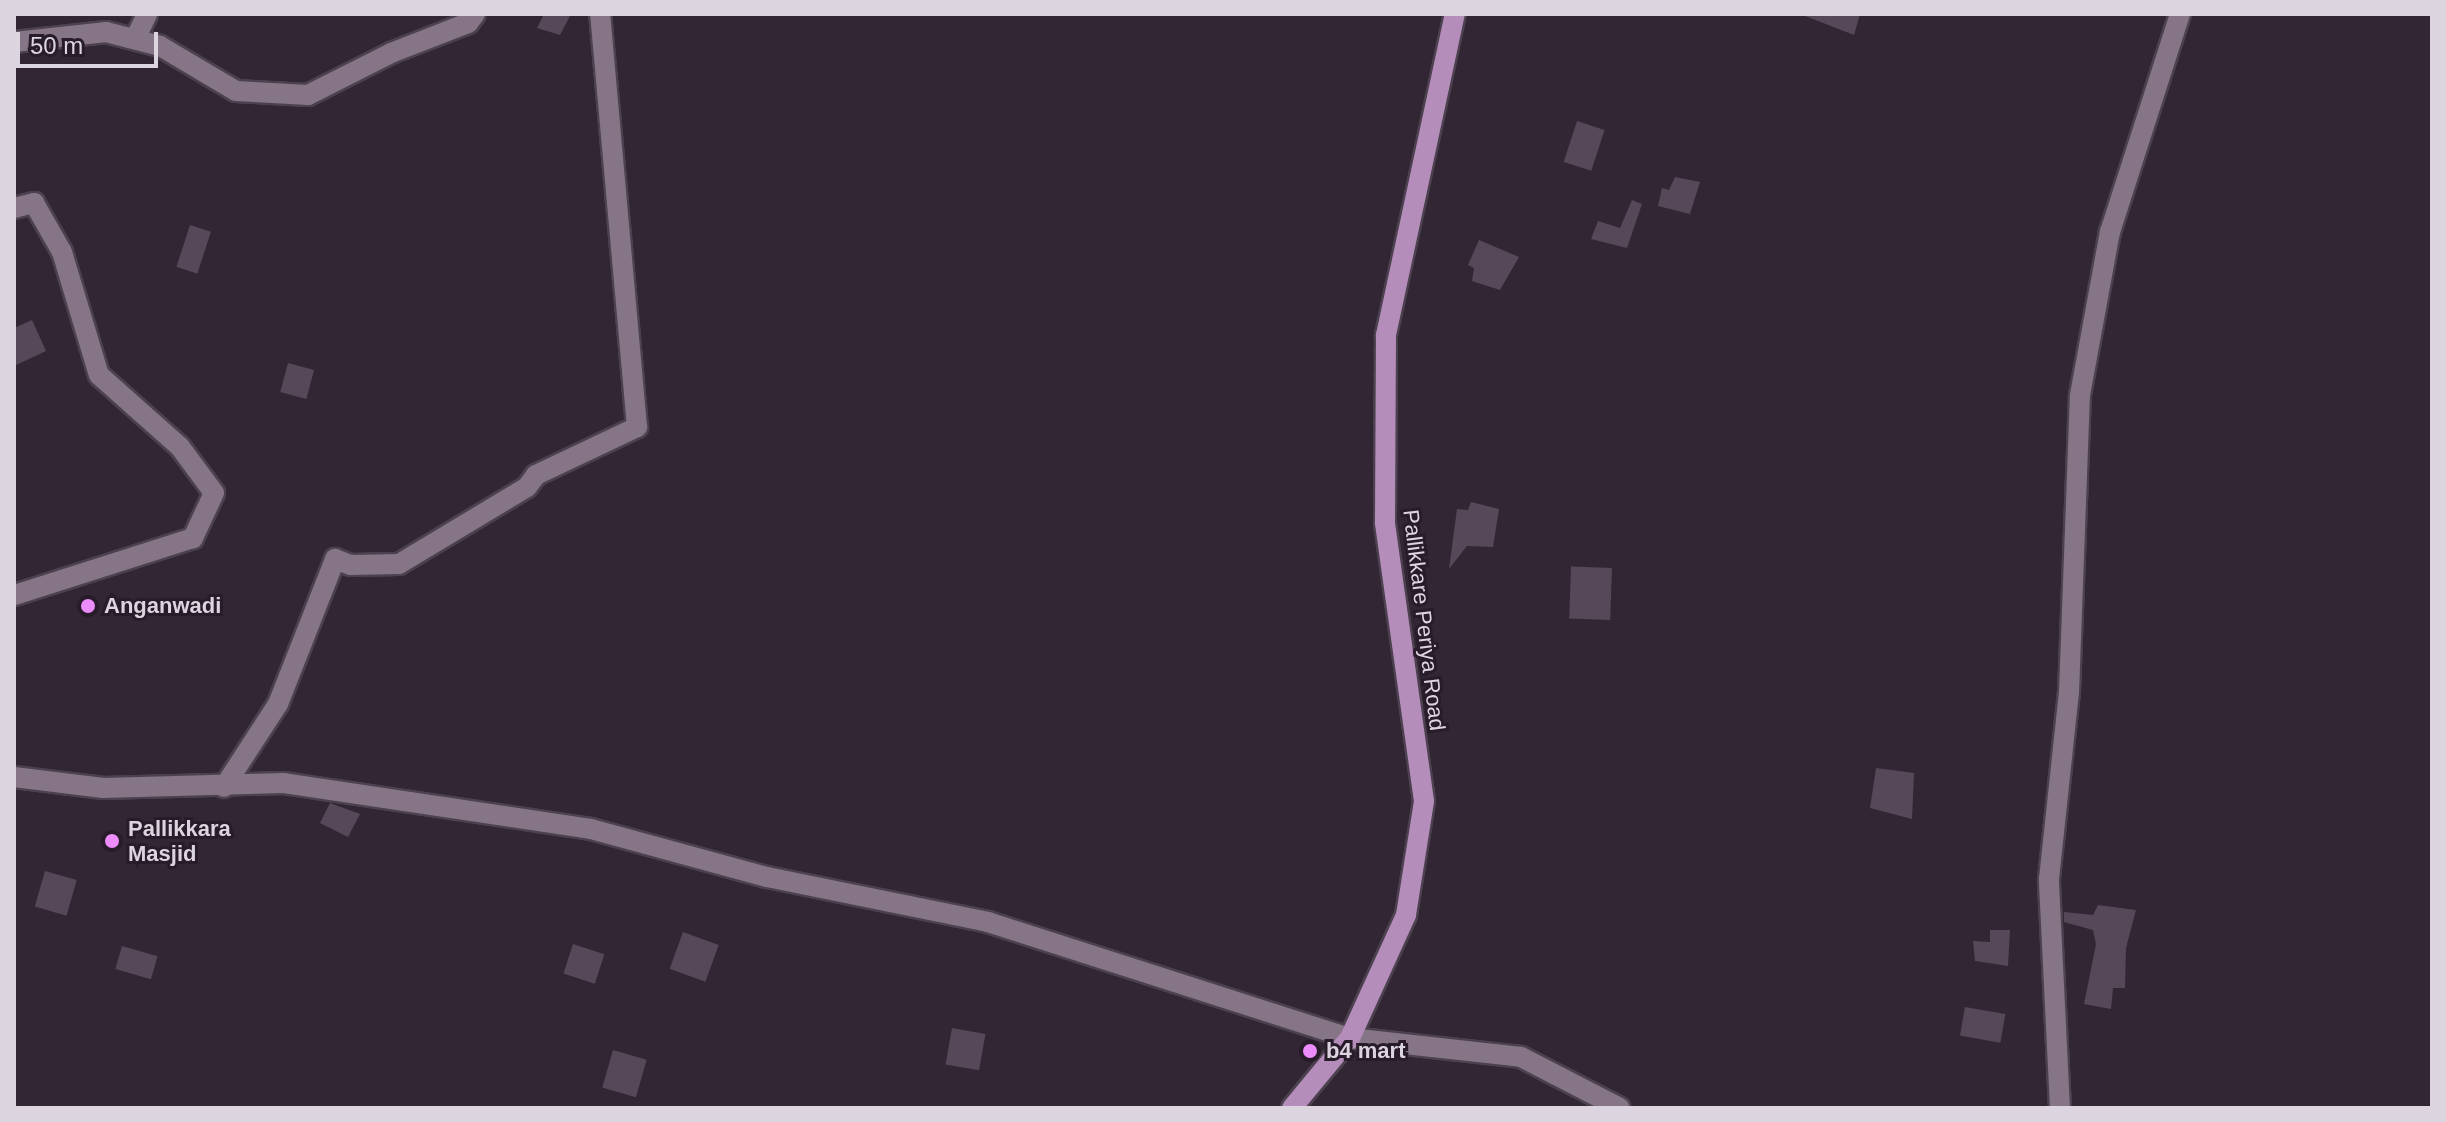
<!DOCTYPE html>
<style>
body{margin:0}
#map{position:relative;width:2446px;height:1122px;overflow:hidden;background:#322534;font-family:Arial,sans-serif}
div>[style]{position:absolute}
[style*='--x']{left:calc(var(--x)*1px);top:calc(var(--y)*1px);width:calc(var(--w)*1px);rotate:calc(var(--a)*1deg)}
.building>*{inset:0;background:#574859;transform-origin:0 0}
.roads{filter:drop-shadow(2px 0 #4c414e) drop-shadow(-2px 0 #4c414e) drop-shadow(0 2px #4c414e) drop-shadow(0 -2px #4c414e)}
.minor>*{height:20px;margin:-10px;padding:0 10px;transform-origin:10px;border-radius:10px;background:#857587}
.major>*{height:20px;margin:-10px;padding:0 10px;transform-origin:10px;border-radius:10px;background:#b58dbb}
.dots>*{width:22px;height:22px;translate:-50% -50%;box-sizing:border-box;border:4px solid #281b2a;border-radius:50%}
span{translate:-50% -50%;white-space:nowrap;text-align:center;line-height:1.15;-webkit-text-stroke:6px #281b2a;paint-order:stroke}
.poi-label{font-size:22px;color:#dcd4de;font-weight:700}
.left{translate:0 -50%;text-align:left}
.street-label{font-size:22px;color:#dcd4de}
.frame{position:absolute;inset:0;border:16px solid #dcd4de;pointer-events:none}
.scale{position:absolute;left:16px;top:32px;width:142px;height:36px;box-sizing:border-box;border:4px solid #dcd4de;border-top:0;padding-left:10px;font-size:24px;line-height:28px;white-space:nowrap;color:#dcd4de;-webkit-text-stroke:6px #281b2a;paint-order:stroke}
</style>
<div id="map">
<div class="building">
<div style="clip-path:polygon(544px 14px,571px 14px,560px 35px,537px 28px)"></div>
<div style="clip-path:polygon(1800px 14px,1860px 14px,1854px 35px)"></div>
<div style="left:1577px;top:121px;width:29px;height:43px;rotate:18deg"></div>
<div style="clip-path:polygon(1675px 177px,1700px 182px,1690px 214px,1658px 206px,1662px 188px,1669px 190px)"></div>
<div style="clip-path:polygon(1632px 200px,1642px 204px,1627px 248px,1591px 239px,1598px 221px,1620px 228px)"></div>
<div style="left:190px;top:225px;width:22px;height:44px;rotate:18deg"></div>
<div style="clip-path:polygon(1479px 240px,1519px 257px,1500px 290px,1472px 281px,1474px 268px,1468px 265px)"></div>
<div style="clip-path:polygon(32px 320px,46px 351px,14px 366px,14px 328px)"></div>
<div style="left:288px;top:363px;width:27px;height:30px;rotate:15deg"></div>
<div style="clip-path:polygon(1471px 502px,1499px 509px,1493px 547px,1467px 546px,1449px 569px,1457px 509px,1468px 510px)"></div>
<div style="left:1612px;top:568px;width:52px;height:41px;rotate:92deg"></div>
<div style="clip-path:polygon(1876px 768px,1914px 773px,1912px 819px,1870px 808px)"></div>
<div style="clip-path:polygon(330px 803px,360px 814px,348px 837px,320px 823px)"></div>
<div style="left:45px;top:871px;width:33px;height:37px;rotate:16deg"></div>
<div style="clip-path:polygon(2098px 905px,2136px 910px,2126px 948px,2125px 988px,2113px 988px,2111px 1009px,2084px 1004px,2096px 944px,2093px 930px,2064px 922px,2064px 912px,2093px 915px)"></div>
<div style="clip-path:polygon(1990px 930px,2010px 930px,2008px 966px,1975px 961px,1973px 941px,1990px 942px)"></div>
<div style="left:683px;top:932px;width:38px;height:39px;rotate:20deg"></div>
<div style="left:573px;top:944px;width:33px;height:31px;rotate:18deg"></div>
<div style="left:122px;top:946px;width:37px;height:24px;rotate:16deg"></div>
<div style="left:1965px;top:1007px;width:41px;height:29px;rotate:10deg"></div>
<div style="left:952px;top:1028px;width:34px;height:37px;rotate:10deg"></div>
<div style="left:613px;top:1050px;width:35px;height:39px;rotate:16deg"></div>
</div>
<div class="roads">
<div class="minor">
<div style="--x:135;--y:39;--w:28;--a:-64"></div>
<div style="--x:14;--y:42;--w:93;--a:-6.2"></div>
<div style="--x:106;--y:32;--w:56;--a:14.5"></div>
<div style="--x:160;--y:46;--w:88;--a:30.6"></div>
<div style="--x:236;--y:91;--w:72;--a:3.2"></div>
<div style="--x:308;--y:95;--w:93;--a:-26.8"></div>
<div style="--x:391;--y:53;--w:83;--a:-21.3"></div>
<div style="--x:468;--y:23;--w:11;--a:-52"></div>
<div style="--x:14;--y:208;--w:21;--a:-14"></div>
<div style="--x:34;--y:203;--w:56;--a:60.3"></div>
<div style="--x:62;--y:252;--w:128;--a:73.3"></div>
<div style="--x:99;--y:375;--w:108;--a:41.6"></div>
<div style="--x:180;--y:447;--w:57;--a:53.5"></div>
<div style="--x:214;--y:493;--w:50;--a:115"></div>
<div style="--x:193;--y:538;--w:188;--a:162.3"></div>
<div style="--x:14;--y:777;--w:90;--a:7"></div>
<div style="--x:103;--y:788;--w:181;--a:-1.6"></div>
<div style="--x:284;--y:783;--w:310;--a:8.5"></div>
<div style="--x:591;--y:829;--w:182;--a:15.3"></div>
<div style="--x:767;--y:877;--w:226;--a:11.5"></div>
<div style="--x:988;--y:922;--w:380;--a:17.8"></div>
<div style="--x:1350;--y:1038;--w:172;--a:6.3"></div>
<div style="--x:1521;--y:1057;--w:111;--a:27.3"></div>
<div style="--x:224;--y:787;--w:99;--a:-57"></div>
<div style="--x:278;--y:704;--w:156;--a:-68.5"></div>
<div style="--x:335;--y:559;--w:17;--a:21"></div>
<div style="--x:351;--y:565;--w:48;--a:-1.2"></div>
<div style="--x:399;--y:564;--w:149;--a:-31"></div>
<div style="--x:527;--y:487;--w:15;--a:-53"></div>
<div style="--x:536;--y:475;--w:112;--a:-25.4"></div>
<div style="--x:637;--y:427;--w:415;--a:-95.1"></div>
<div style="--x:2060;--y:1108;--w:229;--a:-92.8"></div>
<div style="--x:2049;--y:879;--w:187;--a:-83.9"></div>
<div style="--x:2069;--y:693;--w:298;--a:-87.9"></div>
<div style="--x:2080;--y:395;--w:166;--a:-79.6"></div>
<div style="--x:2110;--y:232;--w:229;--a:-72.2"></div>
</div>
<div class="major">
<div style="--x:1292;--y:1108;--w:91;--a:-50.4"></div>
<div style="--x:1350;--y:1038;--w:135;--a:-65.5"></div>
<div style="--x:1406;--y:915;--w:115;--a:-81"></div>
<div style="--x:1424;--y:801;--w:282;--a:-98"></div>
<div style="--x:1385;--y:522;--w:187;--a:-89.7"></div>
<div style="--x:1386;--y:335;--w:328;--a:-77.9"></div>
</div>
</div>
<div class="dots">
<div style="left:88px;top:606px;background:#ec8cfb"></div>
<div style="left:112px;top:841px;background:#ec8cfb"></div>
<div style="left:1310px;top:1051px;background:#ec8cfb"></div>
</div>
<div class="poi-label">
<span class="left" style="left:104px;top:606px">Anganwadi</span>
<span class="left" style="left:128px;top:841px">Pallikkara<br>Masjid</span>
<span class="left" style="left:1326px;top:1051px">b4 mart</span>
</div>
<div class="street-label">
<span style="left:1424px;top:620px;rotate:83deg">Pallikkare Periya Road</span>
</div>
<div class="frame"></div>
<div class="scale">50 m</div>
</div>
